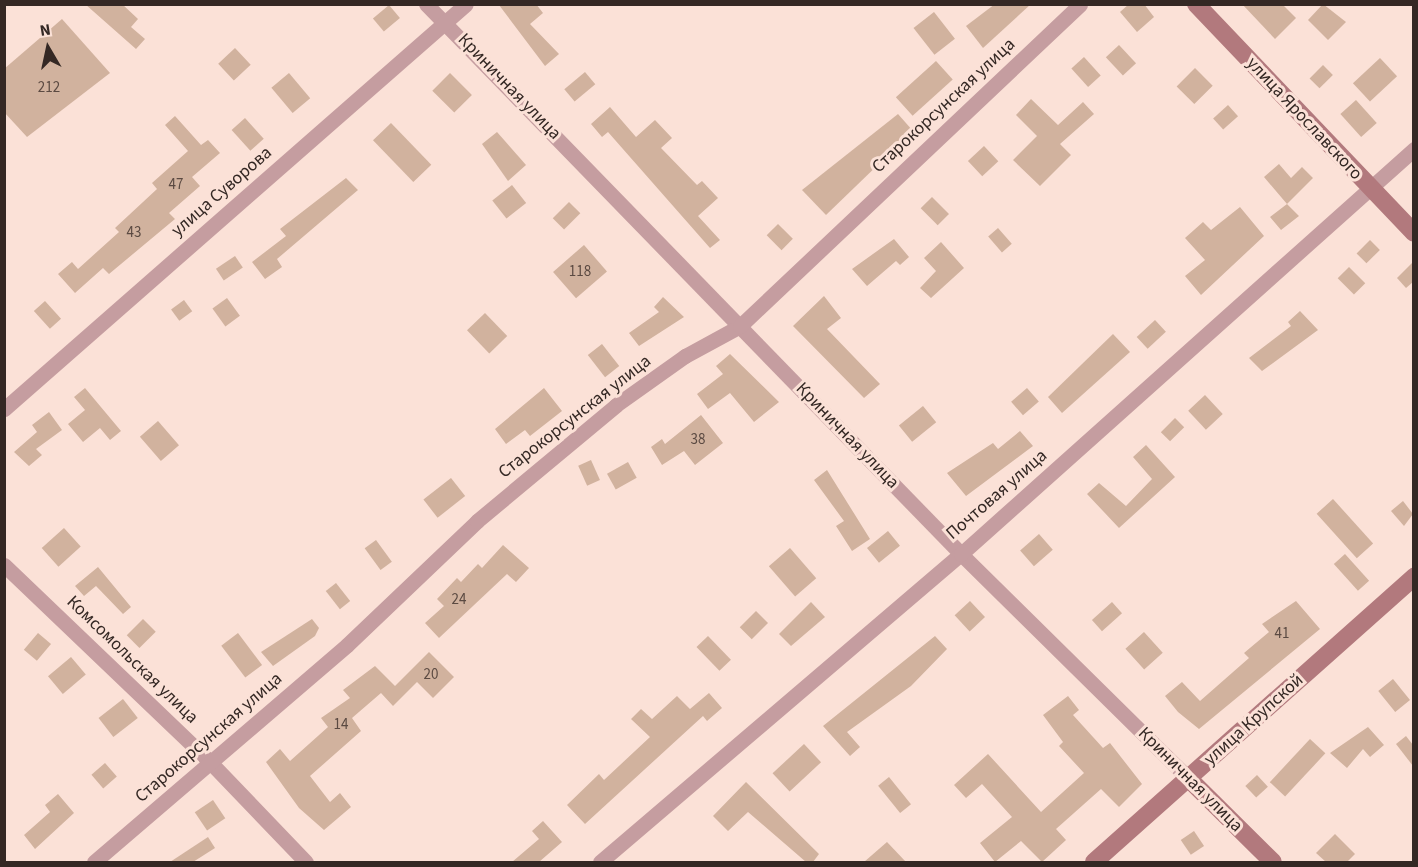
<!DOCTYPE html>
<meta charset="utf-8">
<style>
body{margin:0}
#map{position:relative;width:1418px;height:867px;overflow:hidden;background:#fbe1d7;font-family:"Source Sans 3",sans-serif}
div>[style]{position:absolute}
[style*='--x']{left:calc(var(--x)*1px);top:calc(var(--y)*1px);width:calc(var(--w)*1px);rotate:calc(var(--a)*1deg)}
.building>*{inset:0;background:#d1b29e;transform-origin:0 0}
.street>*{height:15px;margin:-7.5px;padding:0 7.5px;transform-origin:7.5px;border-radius:7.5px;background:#c59da0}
.secondary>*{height:18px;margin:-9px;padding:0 9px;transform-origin:9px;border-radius:9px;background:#b2797d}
span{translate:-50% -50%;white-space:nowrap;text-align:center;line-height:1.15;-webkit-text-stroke:6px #fbe1d7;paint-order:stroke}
.number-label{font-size:15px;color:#5b4a42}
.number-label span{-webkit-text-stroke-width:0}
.street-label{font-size:18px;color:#342824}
.frame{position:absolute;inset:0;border:6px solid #342824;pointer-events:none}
.north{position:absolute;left:18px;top:18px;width:60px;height:60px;-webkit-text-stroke:4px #fbe1d7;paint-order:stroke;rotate:351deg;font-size:16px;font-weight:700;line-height:24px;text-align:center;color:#342824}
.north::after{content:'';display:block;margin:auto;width:21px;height:27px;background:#342824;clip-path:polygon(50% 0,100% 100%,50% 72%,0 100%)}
</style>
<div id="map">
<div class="building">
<div style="clip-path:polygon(85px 4px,122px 4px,138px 19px,131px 27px,145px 39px,136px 49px)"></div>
<div style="clip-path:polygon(512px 4px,536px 4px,543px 13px,530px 24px,559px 54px,545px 66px,499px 5px)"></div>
<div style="clip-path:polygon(995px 4px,1031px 4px,983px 48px,966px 26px)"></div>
<div style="clip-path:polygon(1129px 4px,1144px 4px,1154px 17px,1137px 32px,1120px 12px)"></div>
<div style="clip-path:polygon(1242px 4px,1282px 4px,1296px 18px,1275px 39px)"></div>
<div style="clip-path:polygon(1323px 4px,1346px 22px,1328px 40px,1308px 20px)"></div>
<div style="left:389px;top:5px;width:17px;height:21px;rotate:50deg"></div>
<div style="left:934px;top:12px;width:34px;height:26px;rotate:52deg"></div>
<div style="clip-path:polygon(62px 19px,110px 73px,27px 137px,4px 112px,4px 69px)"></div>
<div style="left:1119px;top:45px;width:25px;height:18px;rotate:47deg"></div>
<div style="left:235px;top:48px;width:23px;height:23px;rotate:47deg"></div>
<div style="left:1084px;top:57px;width:25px;height:17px;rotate:48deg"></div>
<div style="left:1380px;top:58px;width:25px;height:37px;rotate:47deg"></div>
<div style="left:936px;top:61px;width:25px;height:54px;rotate:48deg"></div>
<div style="left:1323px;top:65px;width:14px;height:19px;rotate:45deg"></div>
<div style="left:1195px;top:68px;width:25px;height:26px;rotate:45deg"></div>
<div style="left:585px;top:72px;width:16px;height:27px;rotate:50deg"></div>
<div style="left:289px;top:73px;width:33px;height:23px;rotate:50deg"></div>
<div style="left:450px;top:73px;width:31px;height:25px;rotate:45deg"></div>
<div style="clip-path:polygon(1031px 99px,1058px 125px,1083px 102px,1094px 114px,1060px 144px,1071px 155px,1040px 186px,1013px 160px,1037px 136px,1016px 115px)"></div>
<div style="left:1356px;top:100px;width:31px;height:21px;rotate:48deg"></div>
<div style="left:1228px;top:105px;width:15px;height:20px;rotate:48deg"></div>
<div style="clip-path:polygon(610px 107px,636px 137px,655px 120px,672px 138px,661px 148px,697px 185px,702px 181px,718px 198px,698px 216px,720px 240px,710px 248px,608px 132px,602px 137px,591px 124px)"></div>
<div style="clip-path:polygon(898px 114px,913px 131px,826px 215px,802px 190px)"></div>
<div style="clip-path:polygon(175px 116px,201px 145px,208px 140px,220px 153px,192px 177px,200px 186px,169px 213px,175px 219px,109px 274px,103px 268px,75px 293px,58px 274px,72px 262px,78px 269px,119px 232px,115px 228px,157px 189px,152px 183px,188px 151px,165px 125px)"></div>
<div style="left:245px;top:118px;width:28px;height:18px;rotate:48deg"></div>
<div style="left:391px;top:123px;width:58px;height:25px;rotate:46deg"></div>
<div style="clip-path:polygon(497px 132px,526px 165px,508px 181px,482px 144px)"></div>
<div style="left:984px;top:146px;width:21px;height:22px;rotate:47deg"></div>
<div style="clip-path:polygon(1279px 164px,1291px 178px,1302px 167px,1313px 178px,1287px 204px,1299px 216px,1281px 230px,1270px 217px,1287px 204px,1264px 177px)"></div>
<div style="clip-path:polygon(346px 178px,358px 190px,277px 259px,282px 267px,265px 279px,252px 262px,286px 236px,280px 229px)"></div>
<div style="left:512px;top:185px;width:23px;height:25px;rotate:52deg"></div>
<div style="left:932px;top:197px;width:24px;height:16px;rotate:45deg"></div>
<div style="left:569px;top:202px;width:16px;height:23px;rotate:45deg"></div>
<div style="clip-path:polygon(1240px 207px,1264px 236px,1201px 295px,1185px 276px,1205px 260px,1185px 238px,1203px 222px,1211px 230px)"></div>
<div style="left:778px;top:224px;width:21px;height:16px;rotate:45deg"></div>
<div style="left:998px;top:228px;width:21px;height:13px;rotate:49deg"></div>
<div style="clip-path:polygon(894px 239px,909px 257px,900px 265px,896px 261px,867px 286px,852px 269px)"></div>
<div style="left:1370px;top:240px;width:14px;height:19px;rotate:45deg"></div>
<div style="clip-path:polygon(941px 242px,964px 268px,931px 298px,920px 288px,936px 271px,924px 258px)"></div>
<div style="left:584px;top:245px;width:35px;height:41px;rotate:49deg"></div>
<div style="left:235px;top:256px;width:14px;height:23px;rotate:56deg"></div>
<div style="clip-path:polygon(1413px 262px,1413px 282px,1406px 288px,1397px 278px)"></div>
<div style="left:1349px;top:267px;width:23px;height:16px;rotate:45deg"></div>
<div style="clip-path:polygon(824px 296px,841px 318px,827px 329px,880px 384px,864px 398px,793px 326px)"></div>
<div style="clip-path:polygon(663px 297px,684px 317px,639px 346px,629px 333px,659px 312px,654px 307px)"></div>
<div style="left:227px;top:298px;width:22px;height:18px;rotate:54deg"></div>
<div style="left:184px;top:300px;width:14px;height:16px;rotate:54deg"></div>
<div style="left:45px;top:301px;width:24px;height:15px;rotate:48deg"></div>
<div style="clip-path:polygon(1300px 311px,1318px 330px,1262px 371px,1249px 358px,1291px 326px,1288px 322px)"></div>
<div style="left:485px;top:313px;width:32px;height:25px;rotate:46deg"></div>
<div style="left:1155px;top:320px;width:16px;height:25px;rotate:47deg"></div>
<div style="clip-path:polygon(1113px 334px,1130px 352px,1062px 413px,1048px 397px)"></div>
<div style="left:602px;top:344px;width:28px;height:18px;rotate:52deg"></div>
<div style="clip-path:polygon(730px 354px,779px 402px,754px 422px,730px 393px,708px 409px,697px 394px,723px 374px,716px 366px)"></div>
<div style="clip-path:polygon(85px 388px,121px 431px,110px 440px,100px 428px,83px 442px,68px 424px,85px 410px,74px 397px)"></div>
<div style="clip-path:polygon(544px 388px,562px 411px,530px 436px,525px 430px,506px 444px,495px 429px)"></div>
<div style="left:1027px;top:388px;width:18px;height:21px;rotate:49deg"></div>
<div style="left:1205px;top:395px;width:26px;height:23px;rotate:47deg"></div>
<div style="left:923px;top:406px;width:21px;height:31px;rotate:51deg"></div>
<div style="clip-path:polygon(49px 412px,62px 430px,36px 449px,42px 455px,29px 466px,14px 452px,37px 432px,32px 425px)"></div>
<div style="clip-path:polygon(701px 415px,723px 443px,695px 465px,684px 451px,662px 465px,651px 447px,662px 439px,665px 444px)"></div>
<div style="left:1175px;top:418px;width:13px;height:20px;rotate:45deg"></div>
<div style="left:158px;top:421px;width:32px;height:24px;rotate:49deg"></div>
<div style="clip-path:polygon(1020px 431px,1033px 446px,966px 496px,947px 473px,993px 443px,998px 449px)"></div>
<div style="clip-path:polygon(1146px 445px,1175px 477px,1119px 528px,1087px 494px,1099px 483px,1126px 506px,1152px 479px,1133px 457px)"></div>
<div style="left:591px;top:460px;width:22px;height:14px;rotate:66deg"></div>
<div style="left:628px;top:462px;width:18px;height:24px;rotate:61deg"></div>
<div style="clip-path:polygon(827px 470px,870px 539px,852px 551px,836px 526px,844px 521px,814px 480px)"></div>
<div style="left:451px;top:478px;width:23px;height:35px;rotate:52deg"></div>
<div style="left:1333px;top:499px;width:60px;height:22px;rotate:48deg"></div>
<div style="clip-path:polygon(1403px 501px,1413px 514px,1404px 526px,1391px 511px)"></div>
<div style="left:64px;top:528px;width:25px;height:30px;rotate:48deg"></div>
<div style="left:888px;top:531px;width:19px;height:27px;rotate:51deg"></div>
<div style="left:1039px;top:534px;width:21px;height:25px;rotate:49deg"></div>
<div style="left:376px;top:540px;width:27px;height:14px;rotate:54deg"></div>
<div style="clip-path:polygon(503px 545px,529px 568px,516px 582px,507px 574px,439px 638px,425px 623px,444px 606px,437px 599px,457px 578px,461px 582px,478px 564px,482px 568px)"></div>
<div style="left:790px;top:548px;width:40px;height:28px;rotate:49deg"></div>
<div style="left:1345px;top:554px;width:36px;height:15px;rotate:48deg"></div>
<div style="clip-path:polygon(98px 567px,131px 607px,123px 614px,96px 586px,84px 596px,75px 586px)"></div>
<div style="left:336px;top:583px;width:23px;height:13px;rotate:52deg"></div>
<div style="left:970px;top:601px;width:22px;height:21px;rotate:47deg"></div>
<div style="clip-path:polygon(1296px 601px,1320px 629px,1199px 729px,1178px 712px,1165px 696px,1182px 682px,1200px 701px,1249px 658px,1244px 653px,1269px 632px,1262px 624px)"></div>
<div style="clip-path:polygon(811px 602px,825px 617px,791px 646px,779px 634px)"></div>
<div style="left:1112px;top:602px;width:15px;height:27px;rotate:48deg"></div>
<div style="left:756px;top:611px;width:17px;height:23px;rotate:45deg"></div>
<div style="left:143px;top:619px;width:18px;height:23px;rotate:45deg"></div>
<div style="clip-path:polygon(312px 619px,319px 628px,315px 636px,273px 666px,261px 652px)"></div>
<div style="left:1144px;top:632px;width:28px;height:25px;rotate:48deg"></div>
<div style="left:38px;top:633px;width:17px;height:22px;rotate:40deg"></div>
<div style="left:238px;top:633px;width:40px;height:21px;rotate:53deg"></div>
<div style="left:708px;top:636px;width:33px;height:16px;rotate:46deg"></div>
<div style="clip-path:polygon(935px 636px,947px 649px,911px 686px,847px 732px,860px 747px,850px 756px,823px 726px)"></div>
<div style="clip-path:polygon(429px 652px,454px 677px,433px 698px,417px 682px,393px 706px,381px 693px,352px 718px,361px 731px,310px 776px,330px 802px,340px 793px,351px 807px,324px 830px,299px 808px,266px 762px,280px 749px,290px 761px,328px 727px,321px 718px,350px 698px,343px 690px,375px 666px,395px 686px)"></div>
<div style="left:71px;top:657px;width:23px;height:30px;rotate:50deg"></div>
<div style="left:1393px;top:679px;width:27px;height:19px;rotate:51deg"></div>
<div style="clip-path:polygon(709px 693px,722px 708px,707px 721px,703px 716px,585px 824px,567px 805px,599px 774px,604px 780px,650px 737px,631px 719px,641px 709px,652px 719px,677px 696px,690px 709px)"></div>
<div style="clip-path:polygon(1068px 696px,1079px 710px,1073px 715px,1103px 748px,1110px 743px,1142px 784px,1119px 807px,1101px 789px,1056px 829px,1066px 840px,1042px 862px,1021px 841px,995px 862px,980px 843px,1012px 817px,982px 784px,966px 798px,954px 785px,988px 754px,1041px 812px,1084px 773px,1059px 746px,1063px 742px,1043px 715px)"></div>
<div style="left:123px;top:699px;width:24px;height:31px;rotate:52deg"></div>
<div style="clip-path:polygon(1368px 727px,1384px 745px,1370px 757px,1363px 749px,1347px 768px,1330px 753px)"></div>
<div style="clip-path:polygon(1406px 736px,1413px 745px,1413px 766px,1396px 744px)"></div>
<div style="left:1310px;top:739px;width:21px;height:59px;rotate:43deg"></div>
<div style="left:804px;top:744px;width:25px;height:43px;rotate:47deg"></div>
<div style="left:105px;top:763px;width:18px;height:18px;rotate:49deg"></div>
<div style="left:1257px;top:775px;width:16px;height:16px;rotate:47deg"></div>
<div style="left:889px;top:777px;width:35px;height:14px;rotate:51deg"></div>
<div style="clip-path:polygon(746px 782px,819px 854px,813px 862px,806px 862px,748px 812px,728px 831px,713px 816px)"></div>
<div style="clip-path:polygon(58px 794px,74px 813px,35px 849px,24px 835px,50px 812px,45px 805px)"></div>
<div style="left:213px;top:800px;width:22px;height:22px;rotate:56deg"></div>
<div style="clip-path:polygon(543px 821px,562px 842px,539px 862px,512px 862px,539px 839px,532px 831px)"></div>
<div style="left:1194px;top:831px;width:18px;height:16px;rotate:56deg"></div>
<div style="clip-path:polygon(1335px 834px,1355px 854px,1347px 862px,1326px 862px,1316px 853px)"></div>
<div style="clip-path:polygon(208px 837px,215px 848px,193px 862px,170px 862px)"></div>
<div style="clip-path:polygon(887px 842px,906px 862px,864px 862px)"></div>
</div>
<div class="street">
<div style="--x:426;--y:4;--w:767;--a:45.79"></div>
<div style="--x:961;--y:554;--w:320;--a:44.6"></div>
<div style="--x:4;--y:409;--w:614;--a:-41.24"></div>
<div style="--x:4;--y:565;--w:286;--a:43.7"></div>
<div style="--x:211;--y:763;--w:137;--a:46.2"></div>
<div style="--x:94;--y:862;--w:333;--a:-40.6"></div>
<div style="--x:347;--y:645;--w:180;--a:-43.6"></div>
<div style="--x:477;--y:521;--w:181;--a:-39.8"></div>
<div style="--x:616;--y:405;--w:85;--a:-35.4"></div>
<div style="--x:685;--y:356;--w:63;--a:-28.6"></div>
<div style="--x:740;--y:326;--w:468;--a:-43.4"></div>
<div style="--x:600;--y:862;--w:475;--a:-40.5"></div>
<div style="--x:961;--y:554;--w:608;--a:-41.8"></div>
</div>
<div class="secondary">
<div style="--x:1196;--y:4;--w:316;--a:46.4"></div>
<div style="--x:1189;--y:779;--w:118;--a:44.7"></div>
<div style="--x:1094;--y:862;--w:429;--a:-41.7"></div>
</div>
<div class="number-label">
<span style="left:49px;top:88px">212</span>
<span style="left:176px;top:185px">47</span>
<span style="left:134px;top:233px">43</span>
<span style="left:580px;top:272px">118</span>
<span style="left:698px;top:440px">38</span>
<span style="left:459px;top:600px">24</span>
<span style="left:1282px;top:634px">41</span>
<span style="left:431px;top:675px">20</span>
<span style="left:341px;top:725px">14</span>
</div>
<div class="street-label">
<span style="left:509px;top:87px;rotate:46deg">Криничная улица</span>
<span style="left:944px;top:106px;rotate:-43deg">Старокорсунская улица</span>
<span style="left:1304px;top:119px;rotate:47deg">улица Ярославского</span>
<span style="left:222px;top:192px;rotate:-41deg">улица Суворова</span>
<span style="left:575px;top:417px;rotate:-38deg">Старокорсунская улица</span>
<span style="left:847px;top:436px;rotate:46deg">Криничная улица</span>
<span style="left:997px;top:495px;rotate:-41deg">Почтовая улица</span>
<span style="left:132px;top:660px;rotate:44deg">Комсомольская улица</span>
<span style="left:1254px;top:720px;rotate:-42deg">улица Крупской</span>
<span style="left:209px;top:738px;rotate:-41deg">Старокорсунская улица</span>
<span style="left:1190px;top:780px;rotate:45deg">Криничная улица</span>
</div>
<div class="frame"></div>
<div class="north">N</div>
</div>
